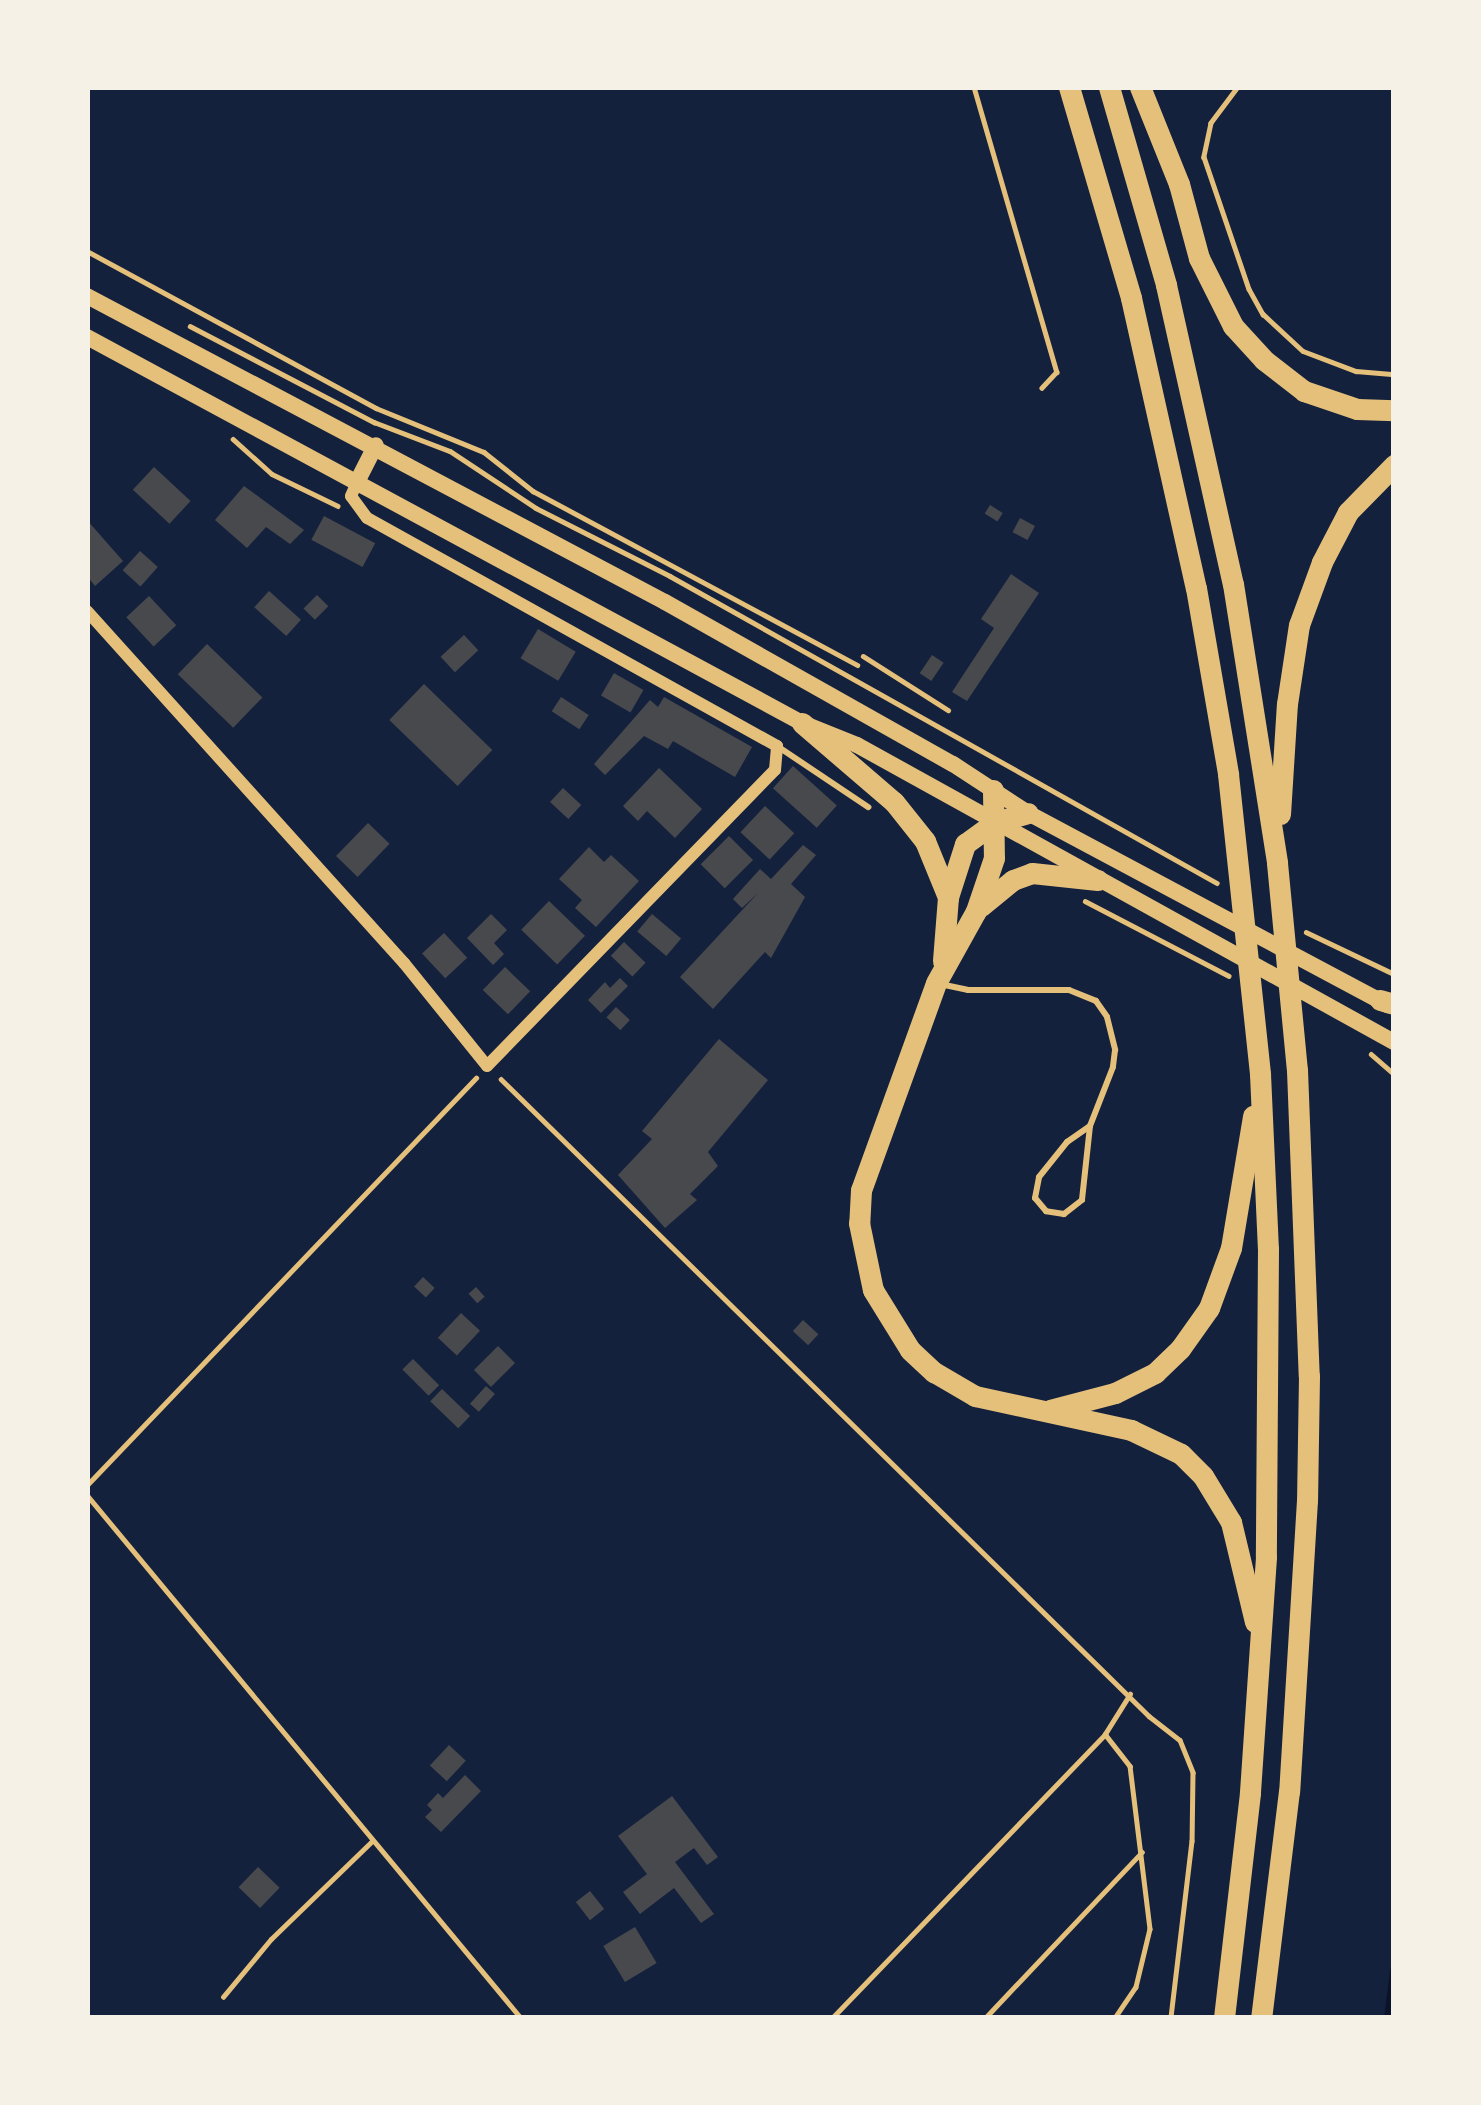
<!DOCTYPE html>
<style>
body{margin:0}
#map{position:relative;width:1481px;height:2105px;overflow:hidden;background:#14213d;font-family:Rubik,sans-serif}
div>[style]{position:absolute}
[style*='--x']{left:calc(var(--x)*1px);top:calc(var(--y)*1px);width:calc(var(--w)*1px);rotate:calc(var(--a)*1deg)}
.stream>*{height:8px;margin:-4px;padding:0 4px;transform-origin:4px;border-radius:4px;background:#0b132b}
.building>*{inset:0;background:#48494c;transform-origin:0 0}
.path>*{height:4.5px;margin:-2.25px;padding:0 2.25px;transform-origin:2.25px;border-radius:2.25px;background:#e5c07b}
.service>*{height:6px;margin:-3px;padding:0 3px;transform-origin:3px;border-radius:3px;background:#e5c07b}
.minor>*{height:12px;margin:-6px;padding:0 6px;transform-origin:6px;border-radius:6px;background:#e5c07b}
.secondary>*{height:16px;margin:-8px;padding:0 8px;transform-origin:8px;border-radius:8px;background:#e5c07b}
.motorway>*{height:21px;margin:-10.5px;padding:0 10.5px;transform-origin:10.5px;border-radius:10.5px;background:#e5c07b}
span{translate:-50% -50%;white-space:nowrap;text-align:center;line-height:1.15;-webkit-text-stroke:12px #f6f1e7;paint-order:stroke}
.frame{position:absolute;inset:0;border:90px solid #f6f1e7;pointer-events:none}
</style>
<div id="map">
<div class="stream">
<div style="--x:1388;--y:2018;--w:47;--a:-82.7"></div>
</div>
<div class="building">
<div style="left:154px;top:467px;width:50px;height:31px;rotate:43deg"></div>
<div style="clip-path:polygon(244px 486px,304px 530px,290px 544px,266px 527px,247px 548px,215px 520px)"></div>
<div style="left:990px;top:505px;width:15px;height:10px;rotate:32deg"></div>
<div style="left:324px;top:516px;width:58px;height:27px;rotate:28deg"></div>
<div style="left:1020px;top:518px;width:17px;height:16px;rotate:28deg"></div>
<div style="clip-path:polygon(87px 520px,123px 561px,95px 586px,87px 576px)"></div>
<div style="left:140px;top:551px;width:24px;height:26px;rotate:42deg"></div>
<div style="clip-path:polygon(1011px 574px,1039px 593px,967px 701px,952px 692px,994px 628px,981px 619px)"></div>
<div style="left:269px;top:591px;width:43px;height:22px;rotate:42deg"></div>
<div style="left:317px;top:595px;width:16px;height:19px;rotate:45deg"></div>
<div style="left:149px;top:596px;width:40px;height:31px;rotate:47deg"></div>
<div style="left:538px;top:629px;width:44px;height:34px;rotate:31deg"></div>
<div style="left:464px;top:635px;width:21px;height:32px;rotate:47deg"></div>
<div style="left:207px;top:644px;width:77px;height:42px;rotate:44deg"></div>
<div style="left:932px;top:655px;width:14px;height:22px;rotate:34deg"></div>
<div style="left:614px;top:673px;width:34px;height:26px;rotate:30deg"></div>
<div style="left:424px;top:684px;width:95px;height:50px;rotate:44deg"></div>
<div style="left:561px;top:697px;width:33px;height:17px;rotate:33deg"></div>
<div style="clip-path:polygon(664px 697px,752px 747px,735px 777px,673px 741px,668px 749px,644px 736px,605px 775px,594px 764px,650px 700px,658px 707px)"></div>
<div style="left:793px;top:766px;width:59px;height:30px;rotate:42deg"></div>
<div style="clip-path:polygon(659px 768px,702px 809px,675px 838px,647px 811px,638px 821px,623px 806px)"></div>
<div style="left:563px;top:788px;width:25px;height:19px;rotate:43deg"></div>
<div style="left:765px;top:806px;width:40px;height:36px;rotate:43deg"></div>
<div style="left:368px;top:823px;width:30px;height:46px;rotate:44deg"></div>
<div style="left:729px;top:836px;width:34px;height:40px;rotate:45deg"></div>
<div style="clip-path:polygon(803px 845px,816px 855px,791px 884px,805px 897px,771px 958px,765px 952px,713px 1009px,680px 977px,758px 893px,742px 908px,733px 899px,760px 869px,771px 879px)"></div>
<div style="clip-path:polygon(589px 847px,604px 862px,611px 855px,639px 881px,596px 927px,575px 908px,582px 900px,559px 879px)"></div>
<div style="left:549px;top:901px;width:50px;height:40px;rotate:44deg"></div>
<div style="clip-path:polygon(491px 914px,507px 930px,494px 943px,504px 954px,493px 965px,467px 938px)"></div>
<div style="left:652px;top:914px;width:38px;height:23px;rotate:40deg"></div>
<div style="left:444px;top:933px;width:34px;height:30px;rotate:47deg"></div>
<div style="left:624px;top:942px;width:30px;height:19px;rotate:44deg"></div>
<div style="left:505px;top:967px;width:35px;height:32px;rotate:44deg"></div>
<div style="clip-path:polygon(620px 978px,628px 986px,601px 1013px,588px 1000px,605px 982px,610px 988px)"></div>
<div style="left:616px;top:1007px;width:19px;height:14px;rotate:43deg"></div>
<div style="clip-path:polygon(719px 1039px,768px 1080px,708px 1152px,718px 1166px,690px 1194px,697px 1200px,665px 1228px,618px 1175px,652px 1139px,642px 1131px)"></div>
<div style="left:423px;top:1277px;width:16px;height:13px;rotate:43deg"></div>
<div style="left:476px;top:1287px;width:13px;height:10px;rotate:48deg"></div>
<div style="left:461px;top:1313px;width:26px;height:34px;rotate:43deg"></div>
<div style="left:803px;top:1320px;width:21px;height:15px;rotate:43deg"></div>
<div style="left:498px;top:1346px;width:24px;height:34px;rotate:45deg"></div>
<div style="left:413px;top:1359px;width:37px;height:15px;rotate:45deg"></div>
<div style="left:486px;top:1386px;width:12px;height:24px;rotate:42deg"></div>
<div style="left:442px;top:1389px;width:39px;height:17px;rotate:44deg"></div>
<div style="left:449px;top:1745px;width:23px;height:28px;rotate:43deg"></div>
<div style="clip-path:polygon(465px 1775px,481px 1791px,441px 1832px,425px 1817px,432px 1810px,427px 1805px,438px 1793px,443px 1798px)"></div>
<div style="clip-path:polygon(672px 1796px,718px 1857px,707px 1865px,694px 1848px,675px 1862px,714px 1914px,701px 1923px,674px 1888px,640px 1914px,623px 1892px,647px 1874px,618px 1836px)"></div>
<div style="left:258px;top:1867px;width:30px;height:28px;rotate:44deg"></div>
<div style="left:590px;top:1891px;width:23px;height:18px;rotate:52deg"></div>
<div style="left:635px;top:1927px;width:42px;height:37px;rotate:59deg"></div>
</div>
<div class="path">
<div style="--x:974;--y:87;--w:297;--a:73.8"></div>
<div style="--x:1057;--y:372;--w:22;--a:133"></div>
<div style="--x:1238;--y:87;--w:45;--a:126.9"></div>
<div style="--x:1211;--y:123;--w:35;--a:102"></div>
<div style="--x:1204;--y:157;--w:139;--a:71.2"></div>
<div style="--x:1249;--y:289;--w:29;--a:61"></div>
<div style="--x:1263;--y:314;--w:54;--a:42.8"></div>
<div style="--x:1303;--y:351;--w:57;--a:20.7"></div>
<div style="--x:1356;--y:371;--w:38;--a:5"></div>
<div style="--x:87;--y:251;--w:329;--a:28.5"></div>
<div style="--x:376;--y:408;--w:117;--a:22.2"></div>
<div style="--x:484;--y:452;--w:63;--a:38.5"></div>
<div style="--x:533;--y:491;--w:368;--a:28.2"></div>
<div style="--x:190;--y:326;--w:208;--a:27.6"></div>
<div style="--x:374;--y:422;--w:81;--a:20.9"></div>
<div style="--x:450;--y:451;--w:103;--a:33.5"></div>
<div style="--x:536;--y:508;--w:150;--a:26.9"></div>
<div style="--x:670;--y:576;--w:627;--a:29.3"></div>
<div style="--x:233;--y:439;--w:52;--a:41.9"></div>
<div style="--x:272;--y:474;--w:73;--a:25.9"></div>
<div style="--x:863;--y:656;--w:101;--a:32.4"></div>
<div style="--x:1085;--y:901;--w:162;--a:27.5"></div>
<div style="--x:1306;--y:932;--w:98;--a:25.5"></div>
<div style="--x:1371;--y:1054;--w:30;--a:41"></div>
<div style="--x:501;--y:1079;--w:909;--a:44.51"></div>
<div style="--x:1149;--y:1716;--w:39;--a:38"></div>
<div style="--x:1180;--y:1740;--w:35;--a:68"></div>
<div style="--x:1193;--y:1773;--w:68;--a:90.8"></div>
<div style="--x:1192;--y:1841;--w:178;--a:96.8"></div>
<div style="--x:87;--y:1485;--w:563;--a:-46.3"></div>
<div style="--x:87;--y:1495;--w:680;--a:50.31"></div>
<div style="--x:1105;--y:1734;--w:41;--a:52"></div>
<div style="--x:1130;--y:1766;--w:164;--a:83"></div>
<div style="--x:1150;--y:1929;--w:60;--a:103.6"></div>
<div style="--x:1136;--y:1987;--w:37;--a:124"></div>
<div style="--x:223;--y:1997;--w:75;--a:-50.4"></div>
<div style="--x:271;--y:1939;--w:141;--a:-44.1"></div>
<div style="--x:832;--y:2018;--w:394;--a:-46.1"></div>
<div style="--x:1105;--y:1734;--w:47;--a:-58"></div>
<div style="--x:985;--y:2018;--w:228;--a:-46.6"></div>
</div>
<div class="service">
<div style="--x:777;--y:746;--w:110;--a:33.8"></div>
<div style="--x:940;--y:984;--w:29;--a:12"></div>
<div style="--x:968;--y:990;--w:101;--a:0"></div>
<div style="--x:1069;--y:990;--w:29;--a:22"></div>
<div style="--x:1096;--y:1001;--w:19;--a:55"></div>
<div style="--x:1107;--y:1017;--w:34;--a:76"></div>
<div style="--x:1115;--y:1050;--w:17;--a:97"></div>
<div style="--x:1113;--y:1067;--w:63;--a:111.3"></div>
<div style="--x:1090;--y:1126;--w:74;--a:96.2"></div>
<div style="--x:1082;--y:1200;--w:23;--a:142"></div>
<div style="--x:1064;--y:1214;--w:18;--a:-171"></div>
<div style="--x:1046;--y:1211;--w:17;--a:-130"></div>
<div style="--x:1035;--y:1198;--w:21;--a:-79"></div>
<div style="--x:1039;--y:1177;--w:45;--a:-51.3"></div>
<div style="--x:1067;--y:1142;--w:28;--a:-35"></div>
</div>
<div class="minor">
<div style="--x:87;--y:611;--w:474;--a:48"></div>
<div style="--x:404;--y:963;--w:132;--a:51.1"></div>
<div style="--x:487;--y:1066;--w:413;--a:-45.8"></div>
<div style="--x:775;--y:770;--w:24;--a:-85"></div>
<div style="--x:777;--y:746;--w:469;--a:-150.9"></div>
<div style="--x:367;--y:518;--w:27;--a:-126"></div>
<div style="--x:351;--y:496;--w:17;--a:-66"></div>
</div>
<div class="secondary">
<div style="--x:87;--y:296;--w:654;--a:27.9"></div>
<div style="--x:665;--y:602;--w:330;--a:29.4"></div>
<div style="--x:953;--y:764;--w:90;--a:33.2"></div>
<div style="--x:1028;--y:813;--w:408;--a:28.1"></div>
<div style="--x:87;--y:337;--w:813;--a:28.36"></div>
<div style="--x:802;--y:723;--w:59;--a:21.8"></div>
<div style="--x:857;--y:745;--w:614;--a:28.95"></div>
<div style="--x:358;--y:480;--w:39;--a:-63"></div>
</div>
<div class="motorway">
<div style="--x:1069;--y:87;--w:220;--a:73.6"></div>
<div style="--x:1131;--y:298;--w:297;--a:77.4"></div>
<div style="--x:1196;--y:588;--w:189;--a:80.2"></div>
<div style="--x:1228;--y:774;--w:302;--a:83.9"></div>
<div style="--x:1260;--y:1074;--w:175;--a:87.4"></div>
<div style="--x:1268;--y:1249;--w:308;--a:90.4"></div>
<div style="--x:1266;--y:1557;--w:237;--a:93.9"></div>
<div style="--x:1250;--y:1793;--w:226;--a:96.6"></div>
<div style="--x:1109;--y:87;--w:206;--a:73.9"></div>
<div style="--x:1166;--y:285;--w:306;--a:77.4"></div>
<div style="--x:1233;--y:584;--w:282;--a:81"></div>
<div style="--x:1277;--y:863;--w:208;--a:84.5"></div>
<div style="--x:1297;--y:1070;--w:306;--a:87.8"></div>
<div style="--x:1309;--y:1376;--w:124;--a:90.9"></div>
<div style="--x:1307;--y:1500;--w:292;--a:93.5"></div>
<div style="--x:1289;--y:1791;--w:229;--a:97"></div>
<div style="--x:1140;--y:87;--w:105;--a:68.1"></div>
<div style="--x:1179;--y:184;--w:77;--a:74.9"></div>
<div style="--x:1199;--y:258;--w:76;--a:63.4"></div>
<div style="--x:1233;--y:326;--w:46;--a:47.6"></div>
<div style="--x:1264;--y:360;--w:51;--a:37.8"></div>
<div style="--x:1304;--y:391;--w:56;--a:18.8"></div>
<div style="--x:1357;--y:409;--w:37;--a:2"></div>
<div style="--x:802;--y:723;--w:121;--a:40.7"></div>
<div style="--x:894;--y:802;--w:50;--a:51.5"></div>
<div style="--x:925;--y:841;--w:61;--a:67.7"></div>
<div style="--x:948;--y:897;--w:64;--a:94.5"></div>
<div style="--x:993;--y:790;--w:68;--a:89.2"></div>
<div style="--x:994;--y:858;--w:56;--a:108.8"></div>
<div style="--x:976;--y:911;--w:82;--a:119.1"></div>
<div style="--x:936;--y:983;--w:220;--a:109.9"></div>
<div style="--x:861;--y:1190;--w:33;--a:93"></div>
<div style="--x:859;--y:1223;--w:68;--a:78.2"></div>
<div style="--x:873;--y:1290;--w:70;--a:58.3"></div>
<div style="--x:910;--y:1350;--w:33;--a:43"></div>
<div style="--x:934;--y:1372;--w:48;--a:30.3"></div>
<div style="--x:975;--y:1396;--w:160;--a:12.3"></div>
<div style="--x:1131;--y:1430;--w:55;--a:25.6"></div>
<div style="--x:1181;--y:1454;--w:31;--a:45"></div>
<div style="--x:1203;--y:1476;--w:54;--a:58.7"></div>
<div style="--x:1231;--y:1522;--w:103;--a:76.5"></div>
<div style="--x:1280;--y:814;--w:110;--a:-86.4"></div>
<div style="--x:1287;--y:704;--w:80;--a:-81.4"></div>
<div style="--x:1299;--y:625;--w:67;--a:-69.9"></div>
<div style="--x:1322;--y:562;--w:56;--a:-62.5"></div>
<div style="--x:1348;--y:512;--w:66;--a:-45.6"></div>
<div style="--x:948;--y:897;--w:56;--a:-72.2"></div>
<div style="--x:965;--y:844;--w:37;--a:-36"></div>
<div style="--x:995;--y:822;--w:34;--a:-15"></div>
<div style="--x:981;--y:906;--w:41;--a:-39.1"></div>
<div style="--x:1013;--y:880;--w:20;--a:-20"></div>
<div style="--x:1032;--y:873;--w:66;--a:6.1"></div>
<div style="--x:1380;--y:1000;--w:15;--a:16"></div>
<div style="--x:1050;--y:1410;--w:67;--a:-14.7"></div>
<div style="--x:1115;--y:1393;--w:45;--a:-26.6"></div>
<div style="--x:1155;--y:1373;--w:35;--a:-44"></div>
<div style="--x:1180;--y:1349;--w:50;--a:-54.7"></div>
<div style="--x:1209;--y:1308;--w:64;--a:-69.9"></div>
<div style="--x:1231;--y:1248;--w:134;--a:-80.5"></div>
</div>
<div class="frame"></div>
</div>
